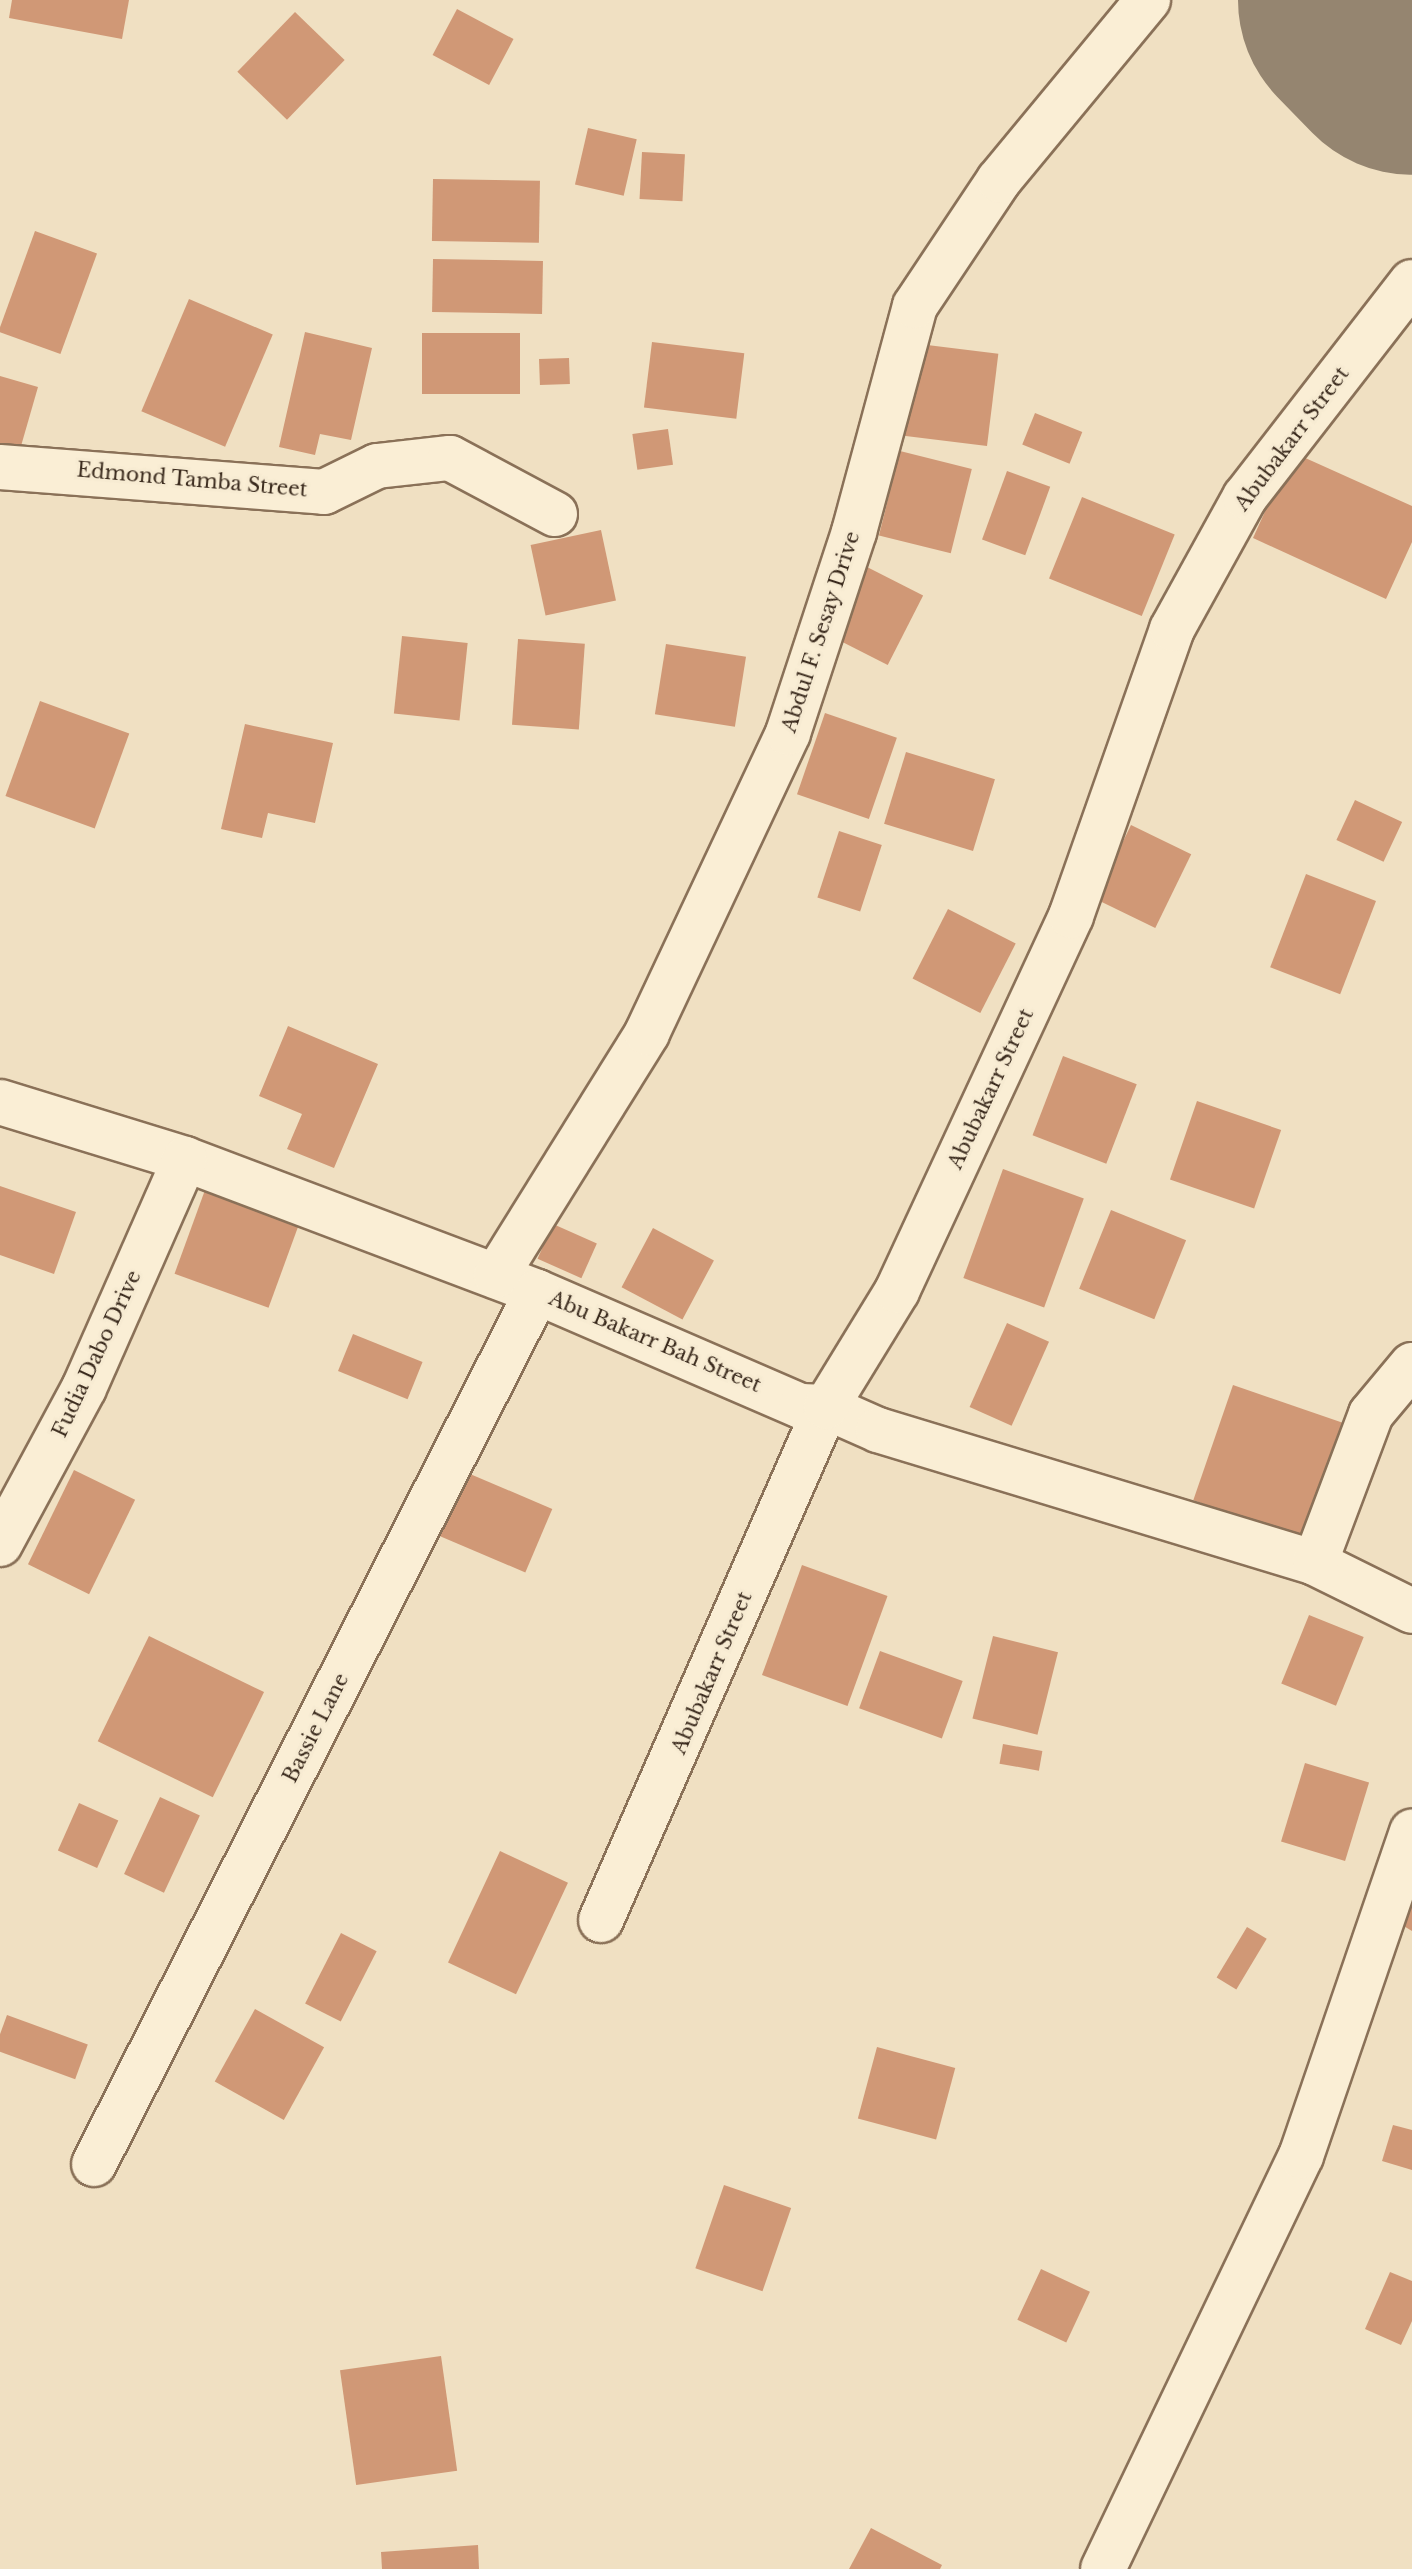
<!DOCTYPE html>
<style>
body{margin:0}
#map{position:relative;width:1412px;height:2569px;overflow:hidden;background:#f0e0c2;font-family:"Libre Baskerville",serif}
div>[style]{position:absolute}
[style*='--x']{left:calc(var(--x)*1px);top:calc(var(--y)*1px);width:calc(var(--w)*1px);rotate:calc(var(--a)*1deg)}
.runway>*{height:278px;margin:-139px;padding:0 139px;transform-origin:139px;border-radius:139px;background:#958570}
.building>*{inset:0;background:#d09876;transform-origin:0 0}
.roads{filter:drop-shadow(2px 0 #8a7158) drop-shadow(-2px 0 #8a7158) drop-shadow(0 2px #8a7158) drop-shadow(0 -2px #8a7158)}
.street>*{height:44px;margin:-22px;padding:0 22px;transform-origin:22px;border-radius:22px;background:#faeed5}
span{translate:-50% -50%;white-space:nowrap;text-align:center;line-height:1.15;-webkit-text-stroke:6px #f7ebd2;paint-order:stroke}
.street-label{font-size:20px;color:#3a2a1d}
</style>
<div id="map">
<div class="runway">
<div style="--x:1377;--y:0;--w:50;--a:45.8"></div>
</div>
<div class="building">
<div style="clip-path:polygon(12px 0,129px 0,122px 39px,9px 18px)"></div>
<div style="left:457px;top:9px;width:64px;height:52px;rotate:28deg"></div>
<div style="left:295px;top:12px;width:69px;height:83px;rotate:44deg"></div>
<div style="left:588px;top:128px;width:50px;height:58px;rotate:13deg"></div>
<div style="left:642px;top:152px;width:43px;height:47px;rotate:3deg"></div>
<div style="left:433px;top:179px;width:107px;height:62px;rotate:1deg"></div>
<div style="left:35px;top:231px;width:66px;height:107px;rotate:20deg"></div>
<div style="left:433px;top:259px;width:110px;height:53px;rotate:1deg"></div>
<div style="left:189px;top:299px;width:91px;height:122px;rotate:23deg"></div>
<div style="clip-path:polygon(305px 332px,372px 348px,351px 440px,320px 434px,315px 455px,279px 447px)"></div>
<div style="left:520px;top:333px;width:61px;height:98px;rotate:90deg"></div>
<div style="left:652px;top:342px;width:93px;height:66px;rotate:7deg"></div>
<div style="left:911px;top:343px;width:88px;height:93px;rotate:7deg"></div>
<div style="left:569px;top:358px;width:26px;height:30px;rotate:88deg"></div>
<div style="clip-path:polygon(0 376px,38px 387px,17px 460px,0 455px)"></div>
<div style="left:1035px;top:413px;width:51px;height:34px;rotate:22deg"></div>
<div style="left:668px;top:429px;width:36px;height:36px;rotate:82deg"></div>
<div style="left:900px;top:451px;width:74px;height:87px;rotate:14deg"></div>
<div style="clip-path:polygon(1292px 452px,1412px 506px,1412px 542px,1386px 599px,1253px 538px)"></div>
<div style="left:1007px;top:471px;width:46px;height:73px;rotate:20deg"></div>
<div style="left:1082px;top:497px;width:100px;height:88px;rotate:22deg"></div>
<div style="left:601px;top:530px;width:72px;height:72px;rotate:78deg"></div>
<div style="left:867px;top:567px;width:63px;height:78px;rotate:27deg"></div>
<div style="left:402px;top:636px;width:66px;height:78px;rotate:6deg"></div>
<div style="left:518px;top:639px;width:67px;height:86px;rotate:4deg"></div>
<div style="left:666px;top:644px;width:81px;height:71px;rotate:9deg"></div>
<div style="left:40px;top:701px;width:95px;height:101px;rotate:20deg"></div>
<div style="left:825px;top:713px;width:76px;height:86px;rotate:19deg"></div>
<div style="clip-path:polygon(245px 724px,333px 743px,315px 823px,268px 813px,262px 838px,221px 829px)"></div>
<div style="left:906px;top:752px;width:93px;height:75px;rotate:17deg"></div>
<div style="left:1355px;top:800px;width:52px;height:44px;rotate:25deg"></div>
<div style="left:1131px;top:825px;width:67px;height:82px;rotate:26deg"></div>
<div style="left:839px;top:831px;width:45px;height:70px;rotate:18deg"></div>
<div style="left:1306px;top:874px;width:75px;height:100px;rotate:21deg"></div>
<div style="left:948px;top:909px;width:76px;height:78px;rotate:27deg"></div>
<div style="clip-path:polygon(288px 1026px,378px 1064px,334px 1168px,287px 1149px,302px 1114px,259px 1096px)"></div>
<div style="left:1063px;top:1056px;width:79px;height:85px;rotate:21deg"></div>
<div style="left:1197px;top:1101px;width:89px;height:83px;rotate:19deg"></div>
<div style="left:1003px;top:1169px;width:86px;height:116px;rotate:20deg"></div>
<div style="clip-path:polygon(0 1186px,76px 1212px,54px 1274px,0 1255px)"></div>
<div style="left:205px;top:1190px;width:100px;height:89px;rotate:20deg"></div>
<div style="left:1111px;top:1210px;width:81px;height:85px;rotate:22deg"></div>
<div style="left:553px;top:1224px;width:48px;height:38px;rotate:24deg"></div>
<div style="left:653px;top:1228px;width:69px;height:67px;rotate:28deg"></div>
<div style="left:1007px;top:1323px;width:46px;height:92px;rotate:24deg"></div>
<div style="left:353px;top:1334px;width:75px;height:40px;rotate:22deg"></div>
<div style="left:1233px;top:1385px;width:116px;height:122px;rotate:19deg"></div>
<div style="left:74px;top:1470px;width:68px;height:105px;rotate:26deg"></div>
<div style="left:463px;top:1471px;width:97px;height:69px;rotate:23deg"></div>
<div style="left:802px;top:1565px;width:91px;height:117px;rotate:20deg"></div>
<div style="left:1309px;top:1615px;width:59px;height:74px;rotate:22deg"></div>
<div style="left:149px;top:1636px;width:128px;height:117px;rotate:26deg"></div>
<div style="left:993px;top:1636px;width:67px;height:85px;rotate:14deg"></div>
<div style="left:880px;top:1651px;width:88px;height:61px;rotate:20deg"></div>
<div style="left:1003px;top:1744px;width:40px;height:20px;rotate:10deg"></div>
<div style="left:1305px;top:1763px;width:67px;height:82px;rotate:17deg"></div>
<div style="left:160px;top:1797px;width:44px;height:85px;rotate:25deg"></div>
<div style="left:79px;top:1803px;width:43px;height:52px;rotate:24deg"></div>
<div style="left:500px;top:1851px;width:75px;height:123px;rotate:25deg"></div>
<div style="clip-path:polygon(1412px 1898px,1412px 1931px,1397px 1922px)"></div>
<div style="left:1247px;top:1927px;width:23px;height:59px;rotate:31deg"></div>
<div style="left:341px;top:1933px;width:40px;height:79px;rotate:27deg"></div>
<div style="left:255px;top:2009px;width:79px;height:83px;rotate:29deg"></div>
<div style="left:7px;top:2015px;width:86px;height:37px;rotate:20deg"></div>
<div style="left:877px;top:2047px;width:81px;height:74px;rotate:15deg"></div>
<div style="clip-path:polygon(1393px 2125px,1412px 2130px,1412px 2170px,1382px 2161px)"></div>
<div style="left:724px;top:2185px;width:71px;height:88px;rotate:19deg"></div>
<div style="left:1041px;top:2269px;width:54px;height:56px;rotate:25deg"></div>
<div style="clip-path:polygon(1390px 2272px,1412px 2281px,1412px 2321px,1401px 2345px,1365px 2329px)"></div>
<div style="left:441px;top:2356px;width:116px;height:102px;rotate:82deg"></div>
<div style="clip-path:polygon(871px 2528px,942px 2565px,940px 2569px,849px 2569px)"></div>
<div style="clip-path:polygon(478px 2545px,479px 2569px,382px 2569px,381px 2552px)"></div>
</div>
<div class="roads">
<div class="street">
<div style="--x:0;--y:467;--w:325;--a:4.4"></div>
<div style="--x:324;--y:492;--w:59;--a:-26.1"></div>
<div style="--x:377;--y:466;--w:73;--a:-6.3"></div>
<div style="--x:450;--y:458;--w:119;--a:28.1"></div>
<div style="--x:0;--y:1102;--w:194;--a:17.1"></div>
<div style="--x:185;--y:1159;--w:376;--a:20.7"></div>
<div style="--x:537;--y:1292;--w:288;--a:23.4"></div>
<div style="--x:801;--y:1406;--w:25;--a:2"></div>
<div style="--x:826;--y:1407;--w:57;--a:23.9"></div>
<div style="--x:878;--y:1430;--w:457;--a:16.9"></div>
<div style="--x:1315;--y:1563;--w:108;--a:26.3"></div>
<div style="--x:496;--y:1276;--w:286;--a:-58.1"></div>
<div style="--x:647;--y:1033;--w:331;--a:-64.8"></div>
<div style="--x:788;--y:733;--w:212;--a:-71.8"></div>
<div style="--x:854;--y:532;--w:234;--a:-74.9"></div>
<div style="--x:915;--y:306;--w:151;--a:-56.3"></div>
<div style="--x:999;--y:180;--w:234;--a:-50.4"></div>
<div style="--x:0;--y:1544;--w:177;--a:-61.7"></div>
<div style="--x:84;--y:1388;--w:250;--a:-66.2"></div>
<div style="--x:1315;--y:1563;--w:159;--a:-69.4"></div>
<div style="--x:1371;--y:1414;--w:64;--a:-50.1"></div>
<div style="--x:601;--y:1920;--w:560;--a:-66.32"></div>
<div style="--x:826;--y:1407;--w:136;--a:-58.5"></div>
<div style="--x:897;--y:1291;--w:413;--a:-65.1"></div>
<div style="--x:1071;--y:916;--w:304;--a:-70.6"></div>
<div style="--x:1172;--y:629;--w:151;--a:-61.1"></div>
<div style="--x:1245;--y:497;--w:272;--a:-52.2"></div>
<div style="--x:94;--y:2164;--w:978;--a:-63.07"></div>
<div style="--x:1103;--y:2569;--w:458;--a:-64.4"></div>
<div style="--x:1301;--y:2156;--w:343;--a:-71.1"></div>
</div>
</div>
<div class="street-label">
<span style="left:1292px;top:439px;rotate:-53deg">Abubakarr Street</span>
<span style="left:192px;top:480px;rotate:5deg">Edmond Tamba Street</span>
<span style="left:821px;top:632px;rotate:-72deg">Abdul F. Sesay Drive</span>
<span style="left:991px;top:1089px;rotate:-65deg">Abubakarr Street</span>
<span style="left:655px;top:1342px;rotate:23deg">Abu Bakarr Bah Street</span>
<span style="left:97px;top:1354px;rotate:-65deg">Fudia Dabo Drive</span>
<span style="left:712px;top:1673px;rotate:-67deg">Abubakarr Street</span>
<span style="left:316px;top:1728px;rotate:-63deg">Bassie Lane</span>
</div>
</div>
